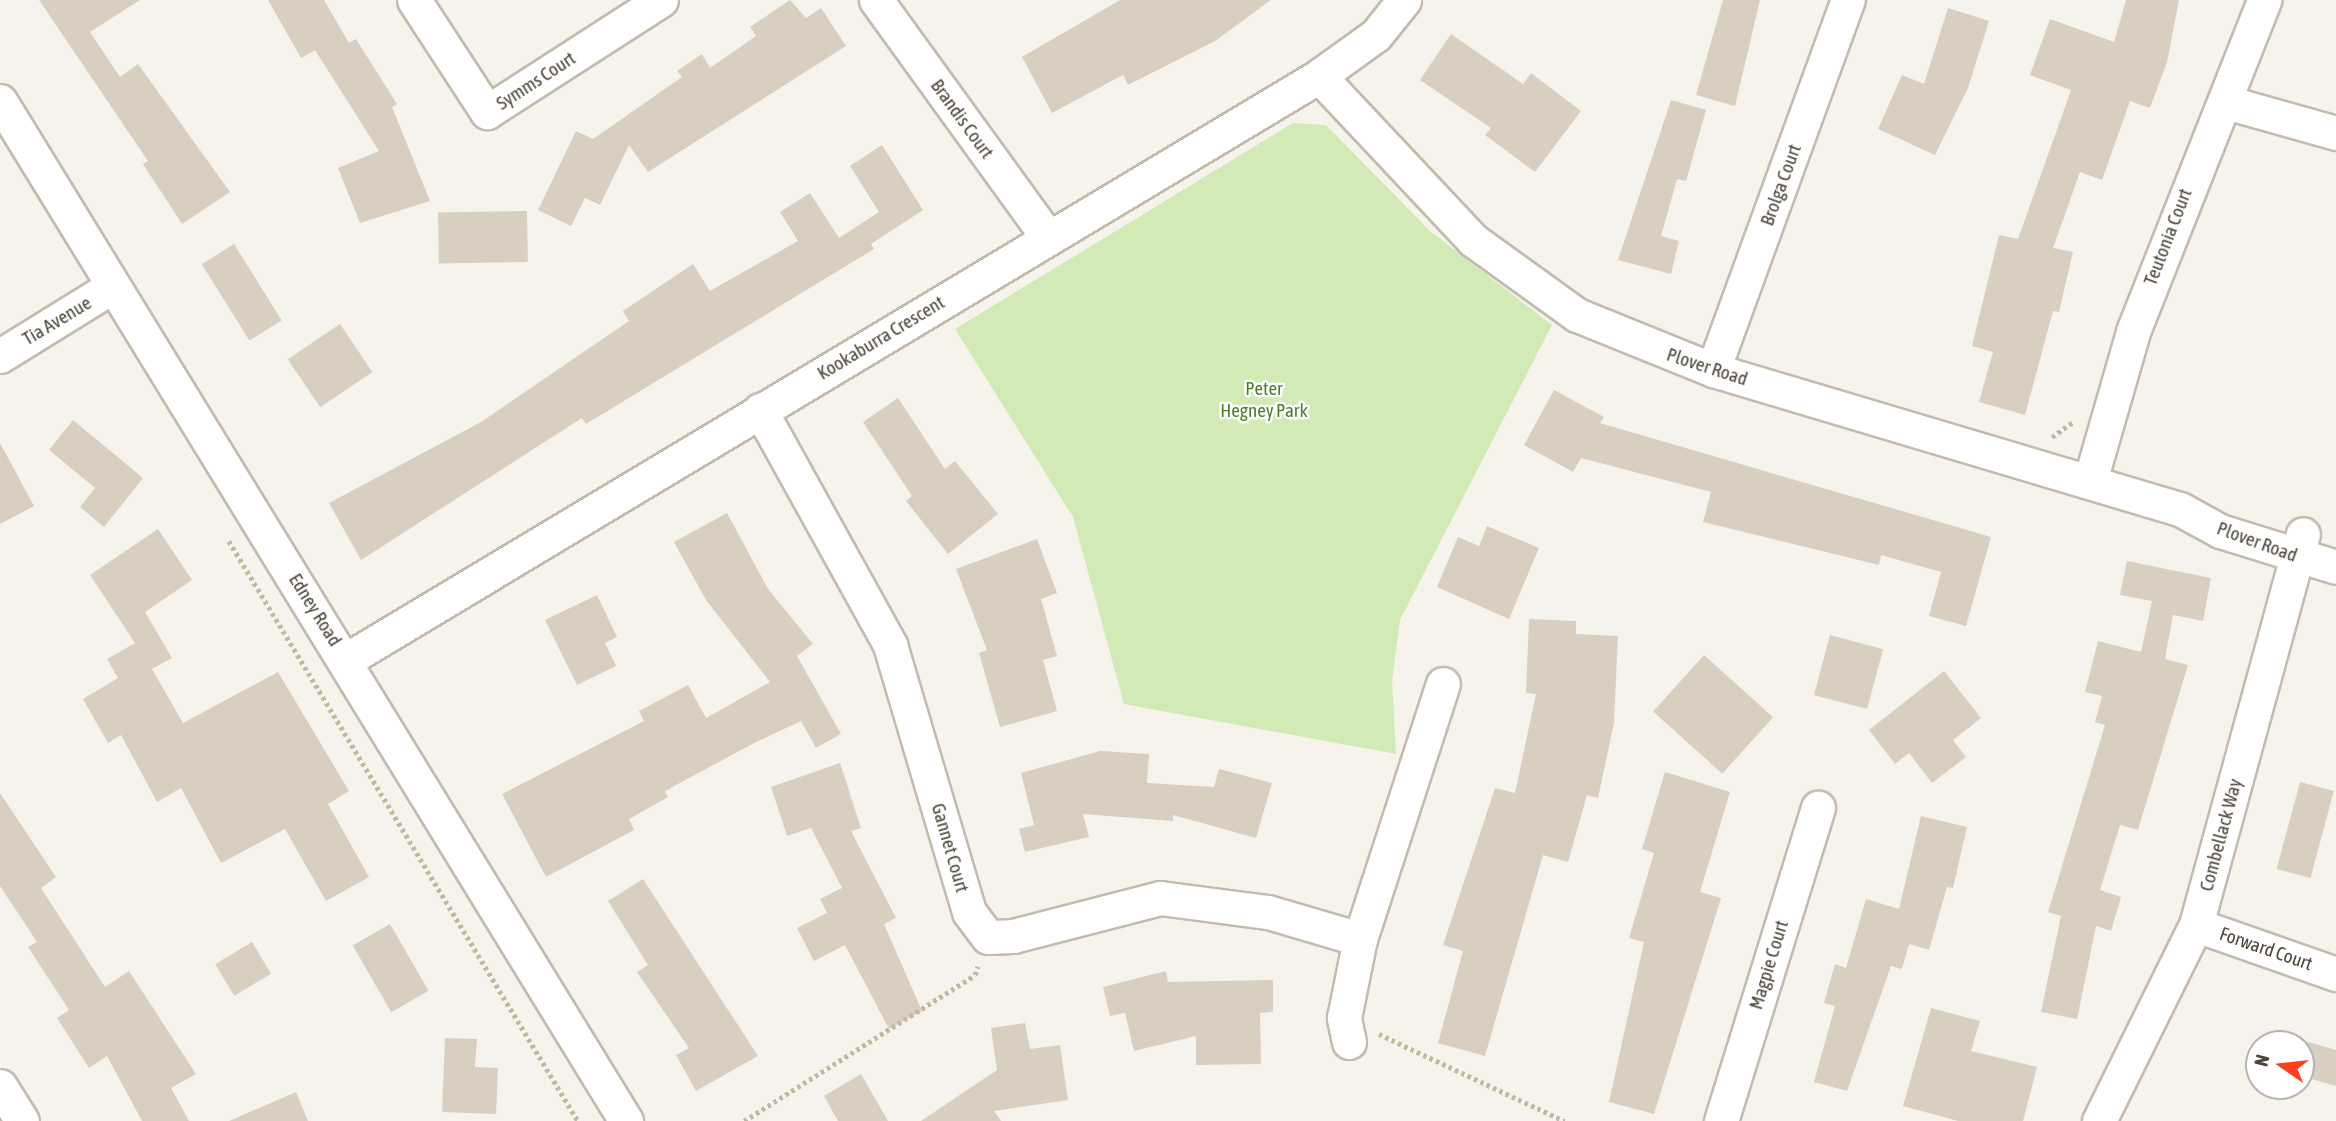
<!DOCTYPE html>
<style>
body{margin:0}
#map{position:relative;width:2336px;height:1121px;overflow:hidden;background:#f6f3ec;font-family:"Asap Condensed",sans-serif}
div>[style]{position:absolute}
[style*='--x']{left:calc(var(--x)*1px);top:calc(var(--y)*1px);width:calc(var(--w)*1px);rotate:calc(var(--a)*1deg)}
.green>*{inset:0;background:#d2eab5}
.building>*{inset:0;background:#d8cfc1;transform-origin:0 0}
.path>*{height:4.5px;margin-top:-2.25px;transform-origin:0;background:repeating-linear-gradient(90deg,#c4b79f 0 3.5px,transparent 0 7px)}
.roads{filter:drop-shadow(2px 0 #c2bbae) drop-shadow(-2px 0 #c2bbae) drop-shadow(0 2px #c2bbae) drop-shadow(0 -2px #c2bbae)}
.minor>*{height:33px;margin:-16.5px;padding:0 16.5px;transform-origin:16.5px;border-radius:16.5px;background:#fff}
span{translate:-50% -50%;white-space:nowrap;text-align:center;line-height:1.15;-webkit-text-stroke:5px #fff;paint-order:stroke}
.street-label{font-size:19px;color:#4b4439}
.park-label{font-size:19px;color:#4a7f2a}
.north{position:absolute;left:2245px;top:1030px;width:70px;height:70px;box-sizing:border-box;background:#fff;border:2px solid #b7b4b0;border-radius:50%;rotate:284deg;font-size:19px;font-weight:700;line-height:28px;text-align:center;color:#4b4439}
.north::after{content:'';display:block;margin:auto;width:24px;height:32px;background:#fc3f1d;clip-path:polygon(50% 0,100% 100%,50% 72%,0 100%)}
</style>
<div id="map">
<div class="green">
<div style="clip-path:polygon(1293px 123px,1326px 125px,1430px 231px,1552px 325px,1400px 620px,1392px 680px,1396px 754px,1124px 704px,1073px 517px,955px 329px)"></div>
</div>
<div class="building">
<div style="clip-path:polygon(39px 0,140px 0,90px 32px,120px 77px,138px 64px,230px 192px,182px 224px,143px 164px,148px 161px)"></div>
<div style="clip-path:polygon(268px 0,324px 0,349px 43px,356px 39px,397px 104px,392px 107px,430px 201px,360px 223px,338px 168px,379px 151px,315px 50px,301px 58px)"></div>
<div style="clip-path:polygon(790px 0,806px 18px,821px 8px,846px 46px,648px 172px,629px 145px,600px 205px,585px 198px,571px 226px,538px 210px,576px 131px,593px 139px,682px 77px,677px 71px,702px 54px,710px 68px,756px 36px,750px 27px)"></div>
<div style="clip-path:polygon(1120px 0,1271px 0,1215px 41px,1128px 85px,1123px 75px,1052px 113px,1022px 57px)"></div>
<div style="clip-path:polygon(1723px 0,1760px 0,1735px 106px,1696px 95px)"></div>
<div style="clip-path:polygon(2126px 0,2179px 0,2167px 62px,2150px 108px,2130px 101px,2102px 180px,2080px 172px,2053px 248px,2073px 252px,2059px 312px,2053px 311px,2025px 415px,1979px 402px,1993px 352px,1972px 346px,1999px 235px,2018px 239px,2071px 90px,2030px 75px,2050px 19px,2114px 42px)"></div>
<div style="clip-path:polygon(1948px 8px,1989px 21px,1968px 88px,1935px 155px,1878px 129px,1902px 75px,1924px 84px)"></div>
<div style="clip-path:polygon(1451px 34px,1523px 84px,1531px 73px,1581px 111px,1535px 172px,1485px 135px,1491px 128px,1420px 80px)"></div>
<div style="clip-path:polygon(1671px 100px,1706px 110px,1686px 181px,1677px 179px,1661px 236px,1679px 241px,1671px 274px,1618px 260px)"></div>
<div style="clip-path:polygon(882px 145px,923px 210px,871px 244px,874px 249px,586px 424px,582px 418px,361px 560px,329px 503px,481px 422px,629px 321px,623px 311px,693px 264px,710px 291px,798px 241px,780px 212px,810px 193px,839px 238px,879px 212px,850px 166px)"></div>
<div style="left:527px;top:211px;width:51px;height:89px;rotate:89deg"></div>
<div style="left:234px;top:244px;width:90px;height:38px;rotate:58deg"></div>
<div style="left:340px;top:324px;width:58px;height:63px;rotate:56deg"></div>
<div style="clip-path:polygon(1554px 390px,1604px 417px,1600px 423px,1991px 537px,1966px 626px,1929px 616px,1941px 572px,1881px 555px,1879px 565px,1703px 522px,1711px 492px,1581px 458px,1573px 472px,1524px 445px)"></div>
<div style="clip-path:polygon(898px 398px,945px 469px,955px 461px,998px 514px,948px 554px,906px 501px,912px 496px,863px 422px)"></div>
<div style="clip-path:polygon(73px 420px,143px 478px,104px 527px,80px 507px,95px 488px,49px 450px)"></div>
<div style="clip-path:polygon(0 443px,34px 506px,0 524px)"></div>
<div style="clip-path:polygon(727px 513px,768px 589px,813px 644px,797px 656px,841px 734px,816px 748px,801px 721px,756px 742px,665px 791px,668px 797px,629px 819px,634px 830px,546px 877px,502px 794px,644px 721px,639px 711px,688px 685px,706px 718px,770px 682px,706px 600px,674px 542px)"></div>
<div style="clip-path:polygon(1487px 526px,1539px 548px,1509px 619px,1437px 587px,1458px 537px,1479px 546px)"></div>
<div style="clip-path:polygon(158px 529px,192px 580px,145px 612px,172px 658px,152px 669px,183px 723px,278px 672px,349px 791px,328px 804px,369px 877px,326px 901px,285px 829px,221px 863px,181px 788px,157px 802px,121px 735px,108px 743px,83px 699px,118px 678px,107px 659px,135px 643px,90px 575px)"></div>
<div style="clip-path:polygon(1037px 539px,1057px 593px,1041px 599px,1057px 656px,1043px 660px,1057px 711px,1000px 727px,979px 653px,987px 650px,956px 569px)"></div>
<div style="clip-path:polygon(2127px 561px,2211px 578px,2203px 621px,2173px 615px,2165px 659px,2188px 665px,2138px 830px,2120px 825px,2100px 890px,2121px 897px,2111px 931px,2096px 926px,2077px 1019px,2041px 1012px,2061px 916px,2048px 912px,2105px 725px,2095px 722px,2102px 696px,2085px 692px,2098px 641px,2141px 652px,2152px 601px,2120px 595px)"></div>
<div style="clip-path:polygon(597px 595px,617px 637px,605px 643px,616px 666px,577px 685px,545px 620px)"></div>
<div style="clip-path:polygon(1529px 619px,1576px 621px,1576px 634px,1618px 636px,1614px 723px,1598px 798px,1587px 795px,1568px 862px,1543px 855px,1485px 1056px,1438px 1043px,1463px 951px,1443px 945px,1495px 788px,1515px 793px,1536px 694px,1526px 693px)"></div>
<div style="left:1830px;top:635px;width:55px;height:62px;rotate:15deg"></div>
<div style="left:1704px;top:655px;width:93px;height:76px;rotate:42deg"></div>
<div style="clip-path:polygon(1944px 671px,1981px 718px,1953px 740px,1966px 757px,1932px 783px,1909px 753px,1895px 764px,1869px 730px)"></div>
<div style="clip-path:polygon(1100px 751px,1149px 754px,1147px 783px,1214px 787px,1219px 769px,1272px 783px,1256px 838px,1173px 815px,1173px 821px,1083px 814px,1089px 837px,1025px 852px,1019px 829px,1034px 825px,1021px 773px)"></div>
<div style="clip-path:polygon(840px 763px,861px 828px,851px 831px,896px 918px,884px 924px,922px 1011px,889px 1029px,845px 945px,814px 961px,797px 928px,827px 913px,820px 899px,842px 888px,811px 828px,787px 836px,771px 787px)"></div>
<div style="clip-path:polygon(1665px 772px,1730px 792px,1700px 892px,1721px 898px,1654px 1114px,1609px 1102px,1644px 942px,1629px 938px,1654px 853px,1642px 849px)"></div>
<div style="left:2300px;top:782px;width:35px;height:90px;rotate:15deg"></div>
<div style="clip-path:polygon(0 793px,56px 877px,41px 888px,105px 987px,129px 971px,196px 1074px,171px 1088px,189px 1121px,142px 1121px,107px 1056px,89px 1068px,57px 1018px,69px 1010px,28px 947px,37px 942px,0 886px)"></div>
<div style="clip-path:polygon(1921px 816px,1967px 827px,1953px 888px,1947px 887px,1929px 950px,1909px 944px,1902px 969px,1891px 966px,1847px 1091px,1814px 1082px,1835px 1006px,1824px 1003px,1835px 964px,1846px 968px,1866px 899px,1899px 909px)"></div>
<div style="clip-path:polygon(643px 879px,758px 1056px,696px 1091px,676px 1055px,689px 1048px,637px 972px,648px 965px,608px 901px)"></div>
<div style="left:390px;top:924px;width:77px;height:43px;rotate:60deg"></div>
<div style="left:252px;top:942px;width:37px;height:43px;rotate:59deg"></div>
<div style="clip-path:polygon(1166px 971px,1168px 982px,1273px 980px,1273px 1012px,1260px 1013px,1261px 1064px,1196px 1065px,1196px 1036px,1134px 1051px,1125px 1013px,1110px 1016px,1103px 987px)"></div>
<div style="clip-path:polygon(1931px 1008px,1980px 1021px,1971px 1051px,2037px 1067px,2023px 1121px,1958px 1121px,1903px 1106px)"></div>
<div style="clip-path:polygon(1025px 1023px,1030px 1049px,1060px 1045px,1068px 1100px,994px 1111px,1001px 1121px,921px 1121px,997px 1070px,991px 1028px)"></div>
<div style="clip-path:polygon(445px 1038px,477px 1039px,475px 1067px,498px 1068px,496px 1114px,442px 1112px)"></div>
<div style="clip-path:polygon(2301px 1040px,2336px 1050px,2336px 1086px,2301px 1076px)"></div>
<div style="clip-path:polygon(861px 1074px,888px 1121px,838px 1121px,824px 1096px)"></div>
<div style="clip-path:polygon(296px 1092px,308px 1121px,229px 1121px)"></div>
</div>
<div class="path">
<div style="--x:2052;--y:437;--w:26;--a:-36"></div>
<div style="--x:229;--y:541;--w:677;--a:58.96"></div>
<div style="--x:1379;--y:1034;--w:205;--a:25.1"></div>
<div style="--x:744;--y:1121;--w:273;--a:-32.3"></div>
<div style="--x:975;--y:975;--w:9;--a:-72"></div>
</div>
<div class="roads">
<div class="minor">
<div style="--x:414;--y:0;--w:134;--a:56.9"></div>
<div style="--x:487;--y:112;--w:207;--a:-32.8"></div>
<div style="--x:876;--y:0;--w:294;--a:54.1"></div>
<div style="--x:1319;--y:76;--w:225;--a:46.8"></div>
<div style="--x:1473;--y:240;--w:128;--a:35.8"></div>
<div style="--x:1577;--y:315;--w:147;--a:22"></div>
<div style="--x:1713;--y:370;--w:487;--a:16.6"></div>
<div style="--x:2180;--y:509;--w:46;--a:28.8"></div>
<div style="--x:2220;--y:531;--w:121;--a:17.2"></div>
<div style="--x:0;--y:101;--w:1197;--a:58.46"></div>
<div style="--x:2226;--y:102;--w:114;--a:15.7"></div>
<div style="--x:0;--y:356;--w:133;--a:-31.8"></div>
<div style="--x:1713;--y:370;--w:394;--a:-70"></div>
<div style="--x:760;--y:410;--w:269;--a:61"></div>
<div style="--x:890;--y:645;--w:278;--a:73.5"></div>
<div style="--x:969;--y:912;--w:31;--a:53"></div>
<div style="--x:988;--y:937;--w:25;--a:-2"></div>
<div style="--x:1013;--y:936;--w:152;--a:-14.5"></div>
<div style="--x:1160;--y:898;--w:109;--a:7.4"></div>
<div style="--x:1268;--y:912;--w:96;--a:16.4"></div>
<div style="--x:2090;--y:481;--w:158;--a:-73.9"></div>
<div style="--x:2134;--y:329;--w:354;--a:-68.4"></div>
<div style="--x:346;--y:660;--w:1135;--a:-30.97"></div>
<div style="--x:1319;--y:76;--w:70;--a:-35.7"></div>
<div style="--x:1376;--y:35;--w:45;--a:-51.3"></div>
<div style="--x:2196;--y:925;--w:148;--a:19.3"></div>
<div style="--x:1349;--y:1042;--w:25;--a:-102"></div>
<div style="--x:1344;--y:1018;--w:81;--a:-78.6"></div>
<div style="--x:1360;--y:939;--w:268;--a:-72"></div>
<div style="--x:0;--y:1086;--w:41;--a:57.8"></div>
<div style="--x:1721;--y:1121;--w:328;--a:-72.8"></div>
<div style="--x:2099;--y:1121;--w:219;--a:-63.7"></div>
<div style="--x:2196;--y:925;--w:405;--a:-74.7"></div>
</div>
</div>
<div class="street-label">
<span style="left:536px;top:81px;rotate:-33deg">Symms Court</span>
<span style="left:962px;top:119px;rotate:54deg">Brandis Court</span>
<span style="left:1781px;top:185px;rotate:-70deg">Brolga Court</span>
<span style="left:2168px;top:237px;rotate:-69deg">Teutonia Court</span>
<span style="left:57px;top:321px;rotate:-31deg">Tia Avenue</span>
<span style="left:881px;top:338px;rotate:-31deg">Kookaburra Crescent</span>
<span style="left:1707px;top:367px;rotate:18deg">Plover Road</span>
<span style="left:2257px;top:542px;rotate:20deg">Plover Road</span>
<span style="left:315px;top:610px;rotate:58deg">Edney Road</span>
<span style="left:2221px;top:835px;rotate:-75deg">Combellack Way</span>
<span style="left:950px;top:848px;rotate:74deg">Gannet Court</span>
<span style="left:2266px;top:949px;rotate:19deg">Forward Court</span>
<span style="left:1769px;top:965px;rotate:-73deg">Magpie Court</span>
</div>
<div class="park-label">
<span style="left:1264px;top:400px">Peter<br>Hegney Park</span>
</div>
<div class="north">N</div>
</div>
